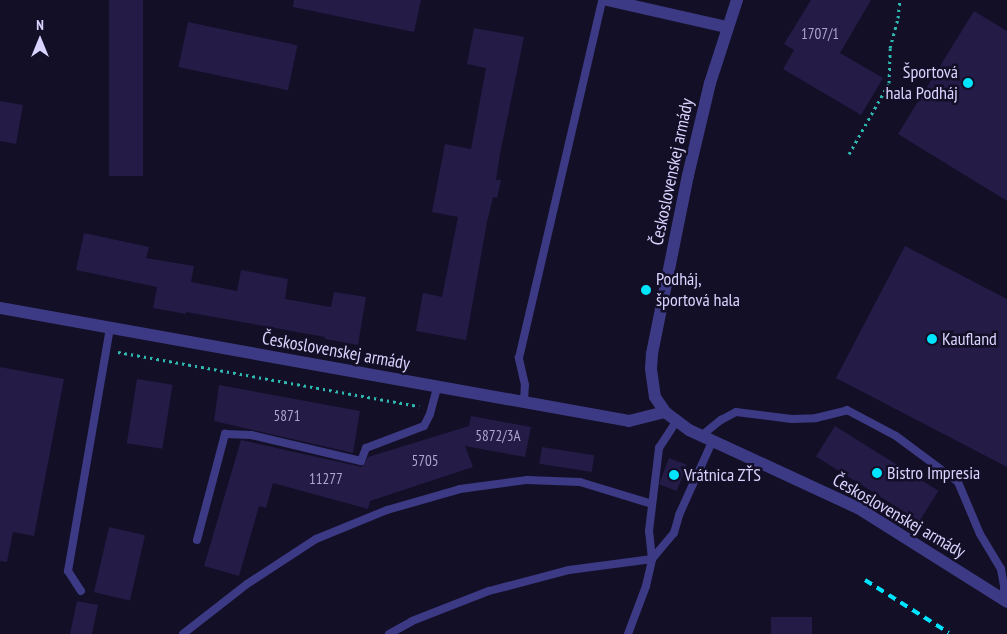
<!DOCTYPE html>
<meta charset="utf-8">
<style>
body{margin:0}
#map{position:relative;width:1007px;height:634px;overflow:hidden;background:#130f26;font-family:"PT Sans Narrow",sans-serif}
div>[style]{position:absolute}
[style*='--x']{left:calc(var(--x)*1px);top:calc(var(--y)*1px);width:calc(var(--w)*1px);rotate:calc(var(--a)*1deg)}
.building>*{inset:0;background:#241b47;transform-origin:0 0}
.path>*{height:3px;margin-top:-1.5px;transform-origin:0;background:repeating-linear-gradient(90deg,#2fb8b0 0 2.5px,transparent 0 6.5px)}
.service>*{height:8px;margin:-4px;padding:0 4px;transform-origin:4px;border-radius:4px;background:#3d3a85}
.minor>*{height:12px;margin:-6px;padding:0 6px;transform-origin:6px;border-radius:6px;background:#3d3a85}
.rail>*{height:4px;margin-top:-2px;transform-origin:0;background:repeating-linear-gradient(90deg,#00e5ff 0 8px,transparent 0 14px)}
.dots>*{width:14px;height:14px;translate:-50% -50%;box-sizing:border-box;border:2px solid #130f26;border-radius:50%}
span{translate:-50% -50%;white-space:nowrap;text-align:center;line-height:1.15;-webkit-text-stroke:5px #130f26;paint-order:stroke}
.number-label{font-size:15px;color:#aca6d1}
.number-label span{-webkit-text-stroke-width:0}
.poi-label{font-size:18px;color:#d9d4ff}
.right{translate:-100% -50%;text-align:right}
.left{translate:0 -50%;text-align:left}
.street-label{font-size:18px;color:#d9d4ff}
.north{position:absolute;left:15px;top:15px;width:50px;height:50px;-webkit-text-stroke:4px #130f26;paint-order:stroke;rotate:0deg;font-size:14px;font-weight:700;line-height:20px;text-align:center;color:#d9d4ff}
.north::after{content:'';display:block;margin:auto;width:18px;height:22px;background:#d9d4ff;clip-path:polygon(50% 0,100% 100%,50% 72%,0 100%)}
</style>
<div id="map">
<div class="building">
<div style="left:109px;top:0;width:34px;height:176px"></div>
<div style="clip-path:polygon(294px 0,421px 0,414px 32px,293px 7px)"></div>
<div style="clip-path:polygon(811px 0,871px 0,840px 53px,883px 78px,861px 115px,783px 69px,794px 50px,784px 44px)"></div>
<div style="clip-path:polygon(974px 11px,1007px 31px,1007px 201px,898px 134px)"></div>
<div style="left:188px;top:22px;width:112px;height:46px;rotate:12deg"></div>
<div style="clip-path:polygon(474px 28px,524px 37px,500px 154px,496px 180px,501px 180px,497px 198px,493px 197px,487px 222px,466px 340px,416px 331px,423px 293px,442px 297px,458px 217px,432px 212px,445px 144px,471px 149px,486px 68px,467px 64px)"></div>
<div style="clip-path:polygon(0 101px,23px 105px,16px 144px,0 141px)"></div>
<div style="clip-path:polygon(84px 233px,149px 247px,146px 258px,194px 266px,191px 282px,237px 291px,241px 270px,288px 279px,285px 299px,331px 307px,334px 292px,366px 297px,358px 345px,325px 339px,325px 337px,186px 312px,186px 314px,153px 308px,157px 287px,76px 270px)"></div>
<div style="clip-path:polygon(905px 246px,1007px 299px,1007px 467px,836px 378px)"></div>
<div style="clip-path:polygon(0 367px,64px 379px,34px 536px,13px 532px,7px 562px,0 561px)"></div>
<div style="left:137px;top:379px;width:36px;height:65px;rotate:9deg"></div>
<div style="clip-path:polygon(219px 385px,360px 411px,353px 453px,214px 421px)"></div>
<div style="clip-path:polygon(471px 416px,531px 427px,525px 457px,465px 446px,473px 467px,370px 501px,368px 509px,273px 483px,266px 508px,259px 506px,239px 576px,204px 566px,241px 440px,362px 467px,368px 457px,469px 426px)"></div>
<div style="left:835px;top:426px;width:122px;height:36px;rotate:32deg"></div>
<div style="left:542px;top:447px;width:53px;height:17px;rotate:9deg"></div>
<div style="left:669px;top:458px;width:19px;height:28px;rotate:21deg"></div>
<div style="left:109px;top:527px;width:37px;height:67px;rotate:13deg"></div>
<div style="clip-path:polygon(77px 601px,98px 605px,92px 634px,70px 634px)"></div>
<div style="left:771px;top:617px;width:41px;height:17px"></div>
</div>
<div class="path">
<div style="--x:849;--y:154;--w:81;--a:-60.6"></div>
<div style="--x:889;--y:83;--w:35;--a:-88"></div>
<div style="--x:890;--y:48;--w:31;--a:-75"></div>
<div style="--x:898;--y:18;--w:18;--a:-84"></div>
<div style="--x:118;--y:352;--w:306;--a:10.2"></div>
</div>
<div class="service">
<div style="--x:524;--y:402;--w:17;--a:-87"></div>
<div style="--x:525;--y:385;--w:28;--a:-103"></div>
<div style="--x:519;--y:358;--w:367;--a:-76.9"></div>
<div style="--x:701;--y:436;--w:26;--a:-39"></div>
<div style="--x:721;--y:420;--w:17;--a:-28"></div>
<div style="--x:736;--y:412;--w:56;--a:7.1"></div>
<div style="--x:792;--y:419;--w:24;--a:-2"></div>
<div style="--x:816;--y:418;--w:32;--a:-14"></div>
<div style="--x:847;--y:410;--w:55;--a:28"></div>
<div style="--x:896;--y:436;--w:77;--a:36.6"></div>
<div style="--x:958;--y:482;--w:56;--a:67.1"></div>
<div style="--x:980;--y:534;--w:41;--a:59"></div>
<div style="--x:1001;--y:569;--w:17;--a:80"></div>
<div style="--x:1004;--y:586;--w:14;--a:90"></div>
<div style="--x:197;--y:540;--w:110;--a:-75.2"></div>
<div style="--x:225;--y:434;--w:26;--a:2"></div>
<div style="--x:251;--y:435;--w:113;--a:13.3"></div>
<div style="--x:361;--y:461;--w:14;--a:-69"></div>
<div style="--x:366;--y:448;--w:62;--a:-20.8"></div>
<div style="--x:424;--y:426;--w:13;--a:-63"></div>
<div style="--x:430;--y:414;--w:28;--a:-75"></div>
<div style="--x:81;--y:591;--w:24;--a:-123"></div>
<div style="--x:68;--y:571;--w:247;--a:-80.2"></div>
<div style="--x:183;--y:634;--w:81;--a:-38"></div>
<div style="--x:247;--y:584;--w:82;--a:-33.1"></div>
<div style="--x:316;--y:539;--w:77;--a:-22.2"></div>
<div style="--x:387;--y:510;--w:76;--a:-16"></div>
<div style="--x:460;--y:489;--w:68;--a:-7.7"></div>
<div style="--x:527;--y:480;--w:53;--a:2.2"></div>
<div style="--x:580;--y:482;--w:75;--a:17"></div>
<div style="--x:389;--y:634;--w:26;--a:-29"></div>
<div style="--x:412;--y:621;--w:83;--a:-21.3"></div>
<div style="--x:489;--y:591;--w:83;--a:-14.7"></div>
<div style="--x:569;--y:570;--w:84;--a:-7.5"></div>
<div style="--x:652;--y:559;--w:28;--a:-96"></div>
<div style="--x:649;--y:531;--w:84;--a:-83.1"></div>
<div style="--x:659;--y:448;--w:31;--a:-57"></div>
<div style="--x:628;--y:634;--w:51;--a:-69.4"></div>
<div style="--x:646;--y:586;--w:28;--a:-77"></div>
<div style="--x:652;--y:559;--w:34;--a:-50"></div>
<div style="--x:674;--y:533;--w:19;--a:-74"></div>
<div style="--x:679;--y:515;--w:80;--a:-65.7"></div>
</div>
<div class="minor">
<div style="--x:607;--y:0;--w:123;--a:12.7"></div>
<div style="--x:737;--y:0;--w:87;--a:108"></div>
<div style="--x:710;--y:83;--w:95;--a:103.4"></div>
<div style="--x:688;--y:175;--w:183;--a:101.4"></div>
<div style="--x:652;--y:354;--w:15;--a:94"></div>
<div style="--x:651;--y:369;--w:28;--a:82"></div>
<div style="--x:655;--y:397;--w:18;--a:56"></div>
<div style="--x:665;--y:412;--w:30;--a:37"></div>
<div style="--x:689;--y:430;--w:186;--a:24.8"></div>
<div style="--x:858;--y:508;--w:176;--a:32.2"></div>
<div style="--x:0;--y:308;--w:639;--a:10.18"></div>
<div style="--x:629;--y:421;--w:37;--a:-14"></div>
</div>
<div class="rail">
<div style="--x:865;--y:580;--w:99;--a:32.2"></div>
</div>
<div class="dots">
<div style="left:968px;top:83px;background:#00e5ff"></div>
<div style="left:646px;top:290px;background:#00e5ff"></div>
<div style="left:932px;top:339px;background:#00e5ff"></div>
<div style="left:877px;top:473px;background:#00e5ff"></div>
<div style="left:674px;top:475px;background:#00e5ff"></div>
</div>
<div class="number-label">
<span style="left:820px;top:34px">1707/1</span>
<span style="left:287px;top:416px">5871</span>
<span style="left:498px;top:436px">5872/3A</span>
<span style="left:425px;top:461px">5705</span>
<span style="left:326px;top:479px">11277</span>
</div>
<div class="poi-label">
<span class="right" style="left:958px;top:83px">Športová<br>hala Podháj</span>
<span class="left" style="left:656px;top:290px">Podháj,<br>športová hala</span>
<span class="left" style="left:942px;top:339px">Kaufland</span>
<span class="left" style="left:887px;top:473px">Bistro Impresia</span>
<span class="left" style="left:684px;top:475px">Vrátnica ZŤS</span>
</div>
<div class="street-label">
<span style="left:672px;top:172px;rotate:-78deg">Československej armády</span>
<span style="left:336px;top:351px;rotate:10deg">Československej armády</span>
<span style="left:899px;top:516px;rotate:30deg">Československej armády</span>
</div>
<div class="north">N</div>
</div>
